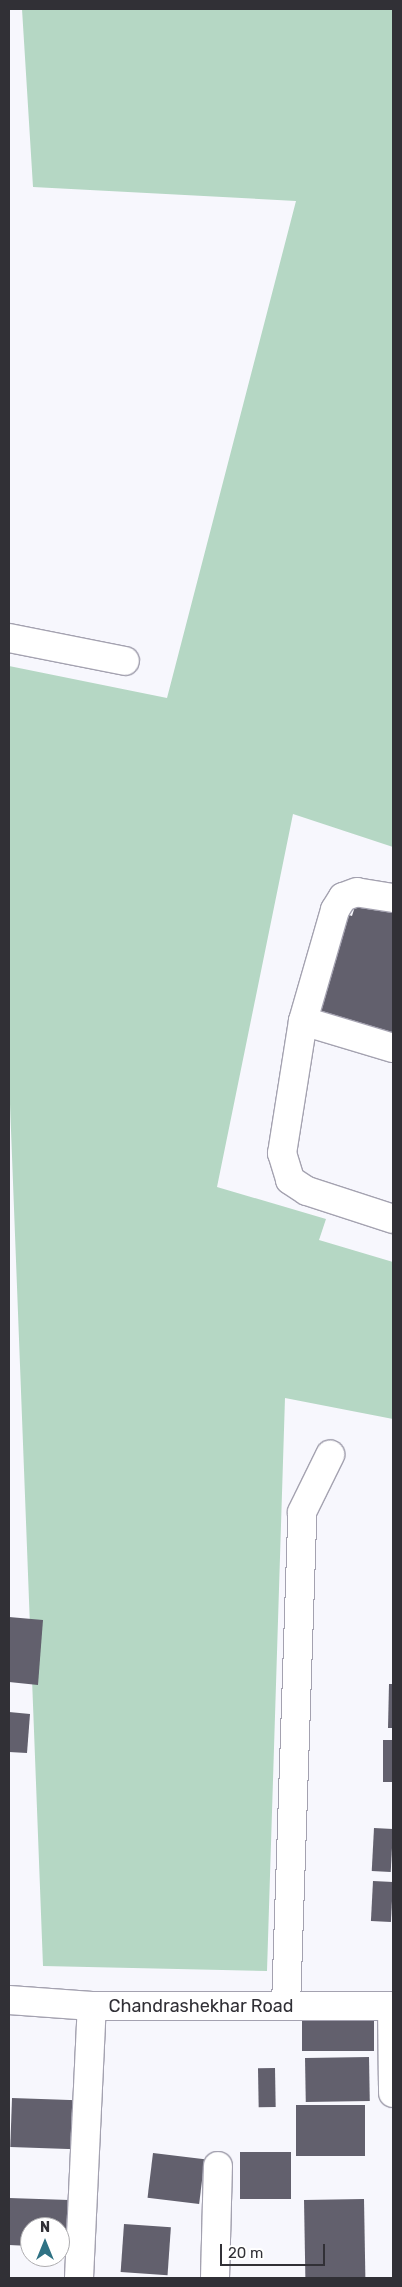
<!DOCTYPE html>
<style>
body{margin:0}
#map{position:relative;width:402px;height:2287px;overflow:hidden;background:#f7f7fd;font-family:Rubik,sans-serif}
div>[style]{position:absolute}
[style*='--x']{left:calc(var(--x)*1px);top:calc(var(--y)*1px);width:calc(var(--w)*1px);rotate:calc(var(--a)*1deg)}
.green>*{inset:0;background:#b5d7c4}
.building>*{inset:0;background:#62606d;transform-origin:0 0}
.roads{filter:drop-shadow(1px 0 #a4a2b0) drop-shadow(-1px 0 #a4a2b0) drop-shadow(0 1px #a4a2b0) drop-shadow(0 -1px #a4a2b0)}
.minor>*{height:28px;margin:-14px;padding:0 14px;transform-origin:14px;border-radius:14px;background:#fff}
span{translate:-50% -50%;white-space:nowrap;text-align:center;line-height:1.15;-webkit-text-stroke:5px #fff;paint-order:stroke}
.street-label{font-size:18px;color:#313036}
.frame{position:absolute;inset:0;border:10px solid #313036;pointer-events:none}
.north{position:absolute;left:20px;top:2217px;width:50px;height:50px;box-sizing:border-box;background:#fff;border:1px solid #adacaf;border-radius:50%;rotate:0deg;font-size:14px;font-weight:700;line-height:20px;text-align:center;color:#313036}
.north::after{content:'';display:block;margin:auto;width:18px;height:22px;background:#2f7284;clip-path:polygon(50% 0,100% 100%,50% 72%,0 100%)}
.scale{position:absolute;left:220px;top:2244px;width:105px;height:22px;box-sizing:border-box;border:2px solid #313036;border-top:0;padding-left:6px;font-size:15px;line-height:18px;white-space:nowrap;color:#313036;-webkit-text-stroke:4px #fff;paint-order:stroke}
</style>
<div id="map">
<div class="green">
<div style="clip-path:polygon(22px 9px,393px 9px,393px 847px,293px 814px,217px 1187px,326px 1219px,319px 1240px,393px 1262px,393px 1419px,285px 1398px,267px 1971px,43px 1966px,9px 1078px,9px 666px,167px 698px,296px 201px,33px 187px)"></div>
</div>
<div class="building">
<div style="clip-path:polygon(357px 900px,393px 911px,393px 1041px,309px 1017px,339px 912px,352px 916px)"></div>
<div style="clip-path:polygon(9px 1617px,43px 1620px,38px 1685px,9px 1682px)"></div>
<div style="clip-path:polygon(389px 1684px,393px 1684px,393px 1728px,388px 1728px)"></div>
<div style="clip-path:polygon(9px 1712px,30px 1714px,27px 1753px,9px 1752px)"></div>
<div style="left:383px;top:1740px;width:10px;height:42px"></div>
<div style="left:374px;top:1828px;width:19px;height:43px;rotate:3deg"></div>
<div style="left:373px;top:1881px;width:20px;height:40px;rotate:3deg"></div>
<div style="left:374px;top:2016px;width:35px;height:72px;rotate:90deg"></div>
<div style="left:369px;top:2057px;width:44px;height:64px;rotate:89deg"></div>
<div style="left:275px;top:2068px;width:39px;height:17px;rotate:89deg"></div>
<div style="left:12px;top:2098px;width:65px;height:49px;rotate:2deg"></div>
<div style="left:365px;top:2105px;width:51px;height:69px;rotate:90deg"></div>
<div style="left:291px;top:2152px;width:47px;height:51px;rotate:90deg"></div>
<div style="left:153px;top:2153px;width:52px;height:45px;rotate:7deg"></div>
<div style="clip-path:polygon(9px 2198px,69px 2200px,68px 2247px,60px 2246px,60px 2227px,30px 2227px,30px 2246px,9px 2245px)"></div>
<div style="left:364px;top:2199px;width:79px;height:60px;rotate:89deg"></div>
<div style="left:124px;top:2224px;width:47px;height:48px;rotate:4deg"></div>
</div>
<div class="roads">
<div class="minor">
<div style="--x:9;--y:638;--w:118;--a:11.2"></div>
<div style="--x:393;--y:898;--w:36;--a:-171"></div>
<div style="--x:357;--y:892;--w:15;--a:160"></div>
<div style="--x:343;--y:897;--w:15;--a:122"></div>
<div style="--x:335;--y:910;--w:116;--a:106.1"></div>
<div style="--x:303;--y:1021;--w:134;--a:99"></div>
<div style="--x:282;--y:1153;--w:28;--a:73"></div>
<div style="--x:290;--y:1180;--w:20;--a:33"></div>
<div style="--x:307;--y:1191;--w:90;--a:18"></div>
<div style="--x:303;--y:1021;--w:94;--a:16.7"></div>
<div style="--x:9;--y:2000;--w:83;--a:4.1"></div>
<div style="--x:92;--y:2006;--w:301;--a:0"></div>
<div style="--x:286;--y:2006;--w:494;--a:-88.1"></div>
<div style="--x:302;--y:1512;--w:64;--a:-63.8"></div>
<div style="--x:392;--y:2006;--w:87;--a:89.3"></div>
<div style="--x:79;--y:2278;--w:272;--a:-87.3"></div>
<div style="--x:215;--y:2278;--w:112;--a:-88.5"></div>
</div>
</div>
<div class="street-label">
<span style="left:201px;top:2006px">Chandrashekhar Road</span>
</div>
<div class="frame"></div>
<div class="north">N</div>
<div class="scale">20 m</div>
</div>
